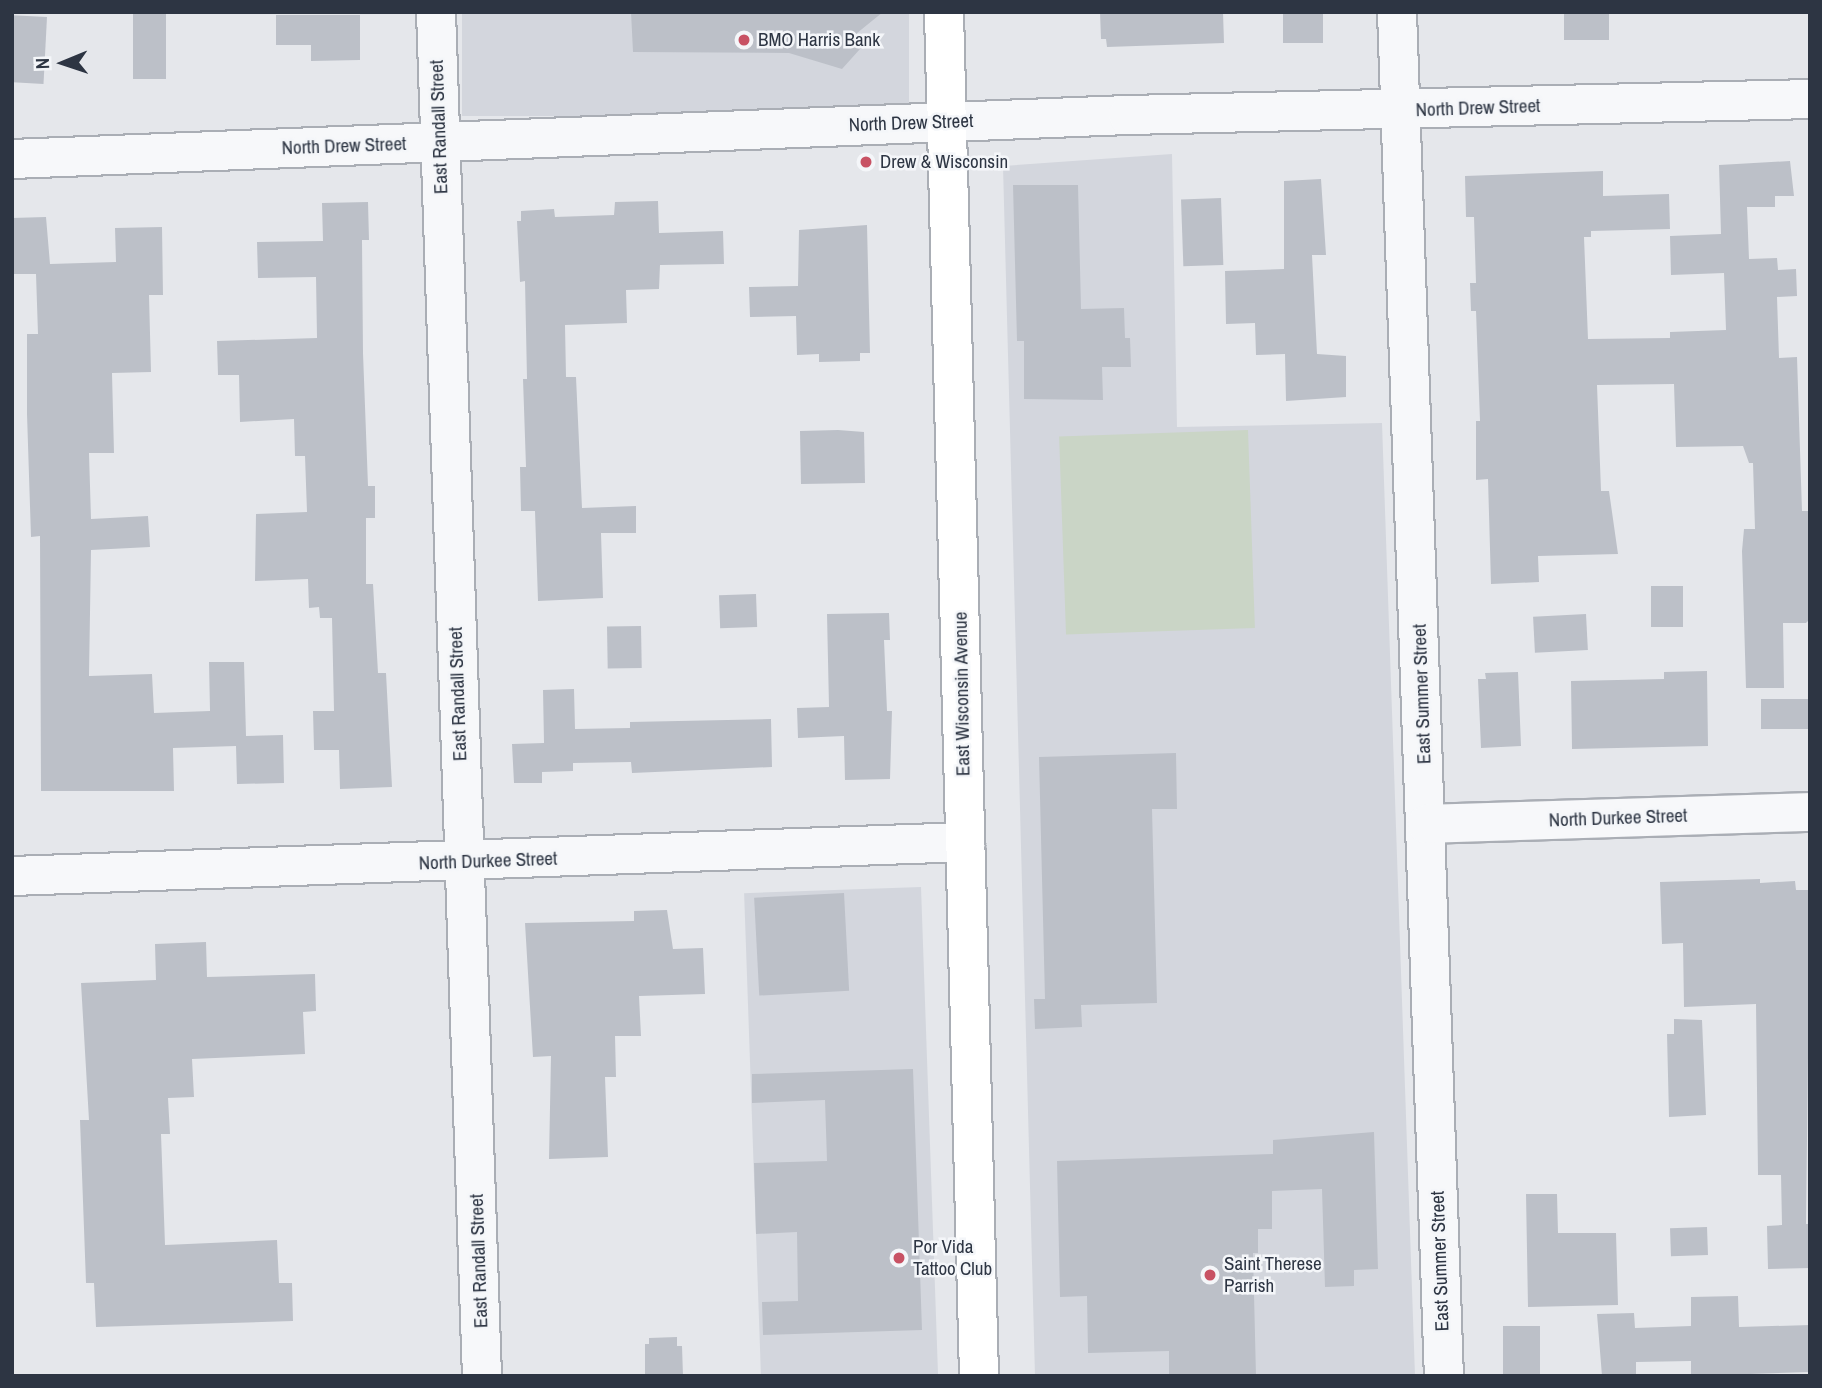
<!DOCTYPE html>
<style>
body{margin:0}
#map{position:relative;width:1822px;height:1388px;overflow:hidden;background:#e5e7eb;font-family:"Archivo Narrow",sans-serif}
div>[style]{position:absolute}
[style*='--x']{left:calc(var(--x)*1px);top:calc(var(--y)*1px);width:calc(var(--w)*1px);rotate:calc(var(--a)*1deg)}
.built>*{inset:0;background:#d3d6dd;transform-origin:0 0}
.green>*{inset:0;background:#cad5c6;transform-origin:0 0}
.building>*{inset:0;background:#bcc0c8;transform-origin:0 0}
.roads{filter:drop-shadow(2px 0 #aaaeb5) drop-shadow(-2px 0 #aaaeb5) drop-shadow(0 2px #aaaeb5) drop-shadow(0 -2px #aaaeb5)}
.minor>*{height:38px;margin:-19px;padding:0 19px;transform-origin:19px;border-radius:19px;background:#f7f8fa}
.major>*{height:38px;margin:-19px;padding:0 19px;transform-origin:19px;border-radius:19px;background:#fff}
.dots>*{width:19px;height:19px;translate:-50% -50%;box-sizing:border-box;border:4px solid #f4f6f9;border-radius:50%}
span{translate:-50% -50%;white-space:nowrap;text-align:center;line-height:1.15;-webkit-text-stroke:5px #f4f6f9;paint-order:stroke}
.poi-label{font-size:19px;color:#2d3543}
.left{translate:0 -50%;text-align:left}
.street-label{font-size:19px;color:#2d3543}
.frame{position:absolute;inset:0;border:14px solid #2d3543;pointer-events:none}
.north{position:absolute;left:28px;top:28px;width:70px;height:70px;-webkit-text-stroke:5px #f4f6f9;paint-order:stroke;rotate:268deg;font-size:19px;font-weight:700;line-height:28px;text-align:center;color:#2d3543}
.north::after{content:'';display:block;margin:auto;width:24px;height:32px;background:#2d3543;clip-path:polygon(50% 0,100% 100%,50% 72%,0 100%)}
</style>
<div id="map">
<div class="built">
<div style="left:462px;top:12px;width:447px;height:104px"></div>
<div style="clip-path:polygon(1172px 154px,1177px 427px,1382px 423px,1415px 1376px,1035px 1376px,1003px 166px)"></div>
<div style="left:921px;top:887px;width:489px;height:177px;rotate:88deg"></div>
</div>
<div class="green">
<div style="left:1248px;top:430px;width:198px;height:189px;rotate:88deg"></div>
</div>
<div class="building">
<div style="left:133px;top:12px;width:33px;height:67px"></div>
<div style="clip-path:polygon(631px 12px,883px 12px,846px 42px,860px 49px,842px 69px,789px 53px,633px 52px)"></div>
<div style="clip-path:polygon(1100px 12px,1223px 12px,1224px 43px,1107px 47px,1106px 39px,1101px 39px)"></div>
<div style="left:1283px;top:12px;width:40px;height:31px"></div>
<div style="left:1564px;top:12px;width:45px;height:28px"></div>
<div style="clip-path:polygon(276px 15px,360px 15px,360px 60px,311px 61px,311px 45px,276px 45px)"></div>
<div style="left:47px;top:17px;width:67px;height:35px;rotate:93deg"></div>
<div style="clip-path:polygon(1790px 161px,1794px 196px,1775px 196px,1775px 207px,1747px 207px,1749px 259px,1777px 258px,1778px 270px,1796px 269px,1797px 296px,1777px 297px,1779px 358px,1797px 357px,1802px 511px,1810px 511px,1810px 619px,1806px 623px,1783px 623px,1784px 688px,1746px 688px,1742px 551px,1744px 529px,1755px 529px,1753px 463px,1749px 463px,1743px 446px,1676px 447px,1674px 384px,1597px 385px,1601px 491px,1609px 491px,1618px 554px,1538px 556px,1539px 582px,1491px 584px,1488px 479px,1476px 480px,1476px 421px,1480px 421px,1476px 311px,1471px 311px,1470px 283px,1476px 283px,1474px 217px,1466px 217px,1465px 176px,1603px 171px,1603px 196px,1669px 194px,1670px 229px,1591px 231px,1591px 237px,1584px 237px,1588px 339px,1670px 338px,1670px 332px,1726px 330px,1724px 273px,1671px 275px,1670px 236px,1721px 234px,1719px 165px)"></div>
<div style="clip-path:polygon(1321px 179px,1326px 255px,1312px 255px,1317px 354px,1346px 356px,1346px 397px,1286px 401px,1285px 354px,1256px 355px,1255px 323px,1226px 324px,1225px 271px,1284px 269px,1284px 181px)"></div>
<div style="clip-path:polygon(1013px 185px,1078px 185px,1081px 309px,1124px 308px,1125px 338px,1130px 338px,1131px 367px,1102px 367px,1103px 400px,1024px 399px,1024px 341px,1017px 341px)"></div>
<div style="left:1221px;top:198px;width:67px;height:40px;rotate:88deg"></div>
<div style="clip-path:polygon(658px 201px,659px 233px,723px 231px,724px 264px,660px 265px,659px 289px,626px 290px,627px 323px,565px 325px,566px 377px,576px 377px,582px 508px,636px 506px,636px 533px,601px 533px,603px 598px,538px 601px,535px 511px,521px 511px,520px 467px,526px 467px,523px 379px,527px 379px,525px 281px,520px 282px,517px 221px,521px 221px,521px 211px,554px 209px,555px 217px,614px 215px,615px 202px)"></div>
<div style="clip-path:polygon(368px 202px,369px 240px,362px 240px,363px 353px,368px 486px,375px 486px,375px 518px,366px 518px,366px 584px,373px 584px,378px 673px,386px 673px,392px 787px,340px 789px,339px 750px,314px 750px,313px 711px,334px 711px,332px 618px,320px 618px,319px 607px,309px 608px,308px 579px,255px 581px,256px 514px,307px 512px,305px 456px,295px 456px,294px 419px,240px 422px,239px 375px,218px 375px,217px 341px,317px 338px,316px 277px,258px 278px,257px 242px,323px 241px,322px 203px)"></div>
<div style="clip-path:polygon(46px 217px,50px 264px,116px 262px,115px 228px,162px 227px,163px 295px,149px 295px,151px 372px,112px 373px,114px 453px,89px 453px,91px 519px,148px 516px,150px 547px,91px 550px,89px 676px,152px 674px,154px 713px,210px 711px,209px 662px,244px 662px,246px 736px,283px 735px,284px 783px,237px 784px,236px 746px,173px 748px,174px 791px,41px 791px,40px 536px,31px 537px,27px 414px,27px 334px,38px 334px,36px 274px,12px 274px,12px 218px)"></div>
<div style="clip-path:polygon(867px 225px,870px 353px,860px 353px,860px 361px,819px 362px,819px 354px,797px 355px,796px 316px,750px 317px,749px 287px,798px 286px,799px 230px)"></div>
<div style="clip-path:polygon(838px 430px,864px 432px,865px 483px,801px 484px,800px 431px)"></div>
<div style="left:1651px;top:586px;width:32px;height:41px"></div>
<div style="left:756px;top:594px;width:33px;height:37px;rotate:88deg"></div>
<div style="clip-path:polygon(889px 613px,890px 640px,884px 640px,887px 711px,892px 711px,890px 779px,845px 780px,844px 736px,798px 738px,797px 708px,829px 707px,827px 614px)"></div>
<div style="left:1586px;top:614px;width:36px;height:53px;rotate:87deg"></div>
<div style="left:641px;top:626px;width:42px;height:34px;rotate:89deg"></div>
<div style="clip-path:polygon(1707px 671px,1708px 746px,1572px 749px,1571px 681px,1664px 679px,1664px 672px)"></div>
<div style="clip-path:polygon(1518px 672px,1521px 746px,1481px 748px,1478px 679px,1486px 679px,1485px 673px)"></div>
<div style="clip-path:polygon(574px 689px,575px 729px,630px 728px,630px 722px,771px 719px,772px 767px,632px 773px,631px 762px,573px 763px,573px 771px,542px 772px,542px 783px,514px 783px,512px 744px,544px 743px,543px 690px)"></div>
<div style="left:1810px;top:699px;width:30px;height:49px;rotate:90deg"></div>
<div style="clip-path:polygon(1176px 753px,1177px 809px,1152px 809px,1157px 1003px,1081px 1005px,1082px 1027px,1035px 1029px,1034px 999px,1045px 999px,1039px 757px)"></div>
<div style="clip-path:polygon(1760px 879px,1760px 883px,1795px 881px,1796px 890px,1810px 890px,1806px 1224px,1810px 1224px,1810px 1268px,1768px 1269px,1767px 1226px,1782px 1225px,1781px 1175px,1758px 1175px,1756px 1004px,1684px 1007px,1683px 943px,1662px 944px,1660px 882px)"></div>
<div style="left:844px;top:893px;width:98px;height:90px;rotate:87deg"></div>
<div style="clip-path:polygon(667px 910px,673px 949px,703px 948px,705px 994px,639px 996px,641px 1036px,615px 1036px,616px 1077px,605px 1077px,608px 1157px,549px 1159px,551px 1056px,533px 1057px,525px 923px,634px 921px,634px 911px)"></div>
<div style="clip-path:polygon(206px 942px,207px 977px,315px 974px,316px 1011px,303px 1012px,305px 1054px,192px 1059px,194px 1097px,168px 1098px,170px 1134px,161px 1134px,165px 1245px,277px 1240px,279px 1283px,292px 1283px,293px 1321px,96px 1327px,94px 1283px,86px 1283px,80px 1120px,89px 1120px,81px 983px,156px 980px,155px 944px)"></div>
<div style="clip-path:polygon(1674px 1019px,1702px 1020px,1706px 1115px,1669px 1117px,1667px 1034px,1674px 1034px)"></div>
<div style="clip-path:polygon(913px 1069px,922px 1330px,763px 1335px,762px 1302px,798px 1301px,797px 1232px,756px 1234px,754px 1163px,827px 1161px,825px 1100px,752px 1103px,752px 1074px)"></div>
<div style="clip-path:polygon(1374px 1132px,1378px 1269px,1354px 1270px,1354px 1286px,1325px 1287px,1322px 1189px,1272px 1191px,1272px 1229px,1258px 1229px,1258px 1253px,1253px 1253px,1256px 1376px,1169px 1374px,1169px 1351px,1088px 1353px,1087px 1296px,1060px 1297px,1057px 1161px,1273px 1154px,1273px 1140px)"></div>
<div style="clip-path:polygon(1526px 1194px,1557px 1194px,1558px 1233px,1616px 1233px,1618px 1305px,1528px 1307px)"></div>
<div style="left:1707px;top:1227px;width:28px;height:37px;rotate:88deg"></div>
<div style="clip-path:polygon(1738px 1296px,1739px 1327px,1810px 1325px,1810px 1372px,1691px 1376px,1691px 1361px,1636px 1362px,1636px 1376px,1602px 1376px,1597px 1314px,1634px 1313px,1635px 1328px,1691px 1326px,1691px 1297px)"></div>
<div style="left:1540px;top:1326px;width:50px;height:37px;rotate:90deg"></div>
<div style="clip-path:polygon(677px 1337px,677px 1346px,682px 1346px,683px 1376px,645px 1376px,645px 1344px,649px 1344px,649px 1338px)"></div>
</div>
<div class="roads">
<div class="minor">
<div style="--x:436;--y:12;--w:1365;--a:88.07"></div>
<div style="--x:1397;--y:12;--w:1365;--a:88.03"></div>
<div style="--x:12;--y:159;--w:1117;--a:-2.26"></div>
<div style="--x:1128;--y:115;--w:682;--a:-1.34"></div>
<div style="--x:1427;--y:824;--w:383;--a:-1.8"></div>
<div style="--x:12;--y:876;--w:954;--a:-2.04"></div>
</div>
<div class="major">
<div style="--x:944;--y:12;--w:1364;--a:88.53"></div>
</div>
</div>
<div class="dots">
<div style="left:744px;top:40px;background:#c85264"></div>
<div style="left:866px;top:162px;background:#c85264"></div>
<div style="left:899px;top:1258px;background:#c85264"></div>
<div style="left:1210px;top:1275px;background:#c85264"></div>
</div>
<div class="poi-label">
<span class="left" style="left:758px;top:40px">BMO Harris Bank</span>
<span class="left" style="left:880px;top:162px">Drew &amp; Wisconsin</span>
<span class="left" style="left:913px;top:1258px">Por Vida<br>Tattoo Club</span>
<span class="left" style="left:1224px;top:1275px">Saint Therese<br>Parrish</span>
</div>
<div class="street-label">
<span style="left:1478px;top:108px;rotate:-2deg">North Drew Street</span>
<span style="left:911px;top:123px;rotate:-2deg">North Drew Street</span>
<span style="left:439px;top:127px;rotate:-92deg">East Randall Street</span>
<span style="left:344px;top:146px;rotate:-2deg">North Drew Street</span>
<span style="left:458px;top:694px;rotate:-92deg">East Randall Street</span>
<span style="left:962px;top:694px;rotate:-91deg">East Wisconsin Avenue</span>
<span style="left:1422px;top:694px;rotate:-92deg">East Summer Street</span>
<span style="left:1618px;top:818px;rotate:-2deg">North Durkee Street</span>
<span style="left:488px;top:861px;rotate:-2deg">North Durkee Street</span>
<span style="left:479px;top:1261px;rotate:-92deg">East Randall Street</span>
<span style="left:1440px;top:1261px;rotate:-92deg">East Summer Street</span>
</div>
<div class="frame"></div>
<div class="north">N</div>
</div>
